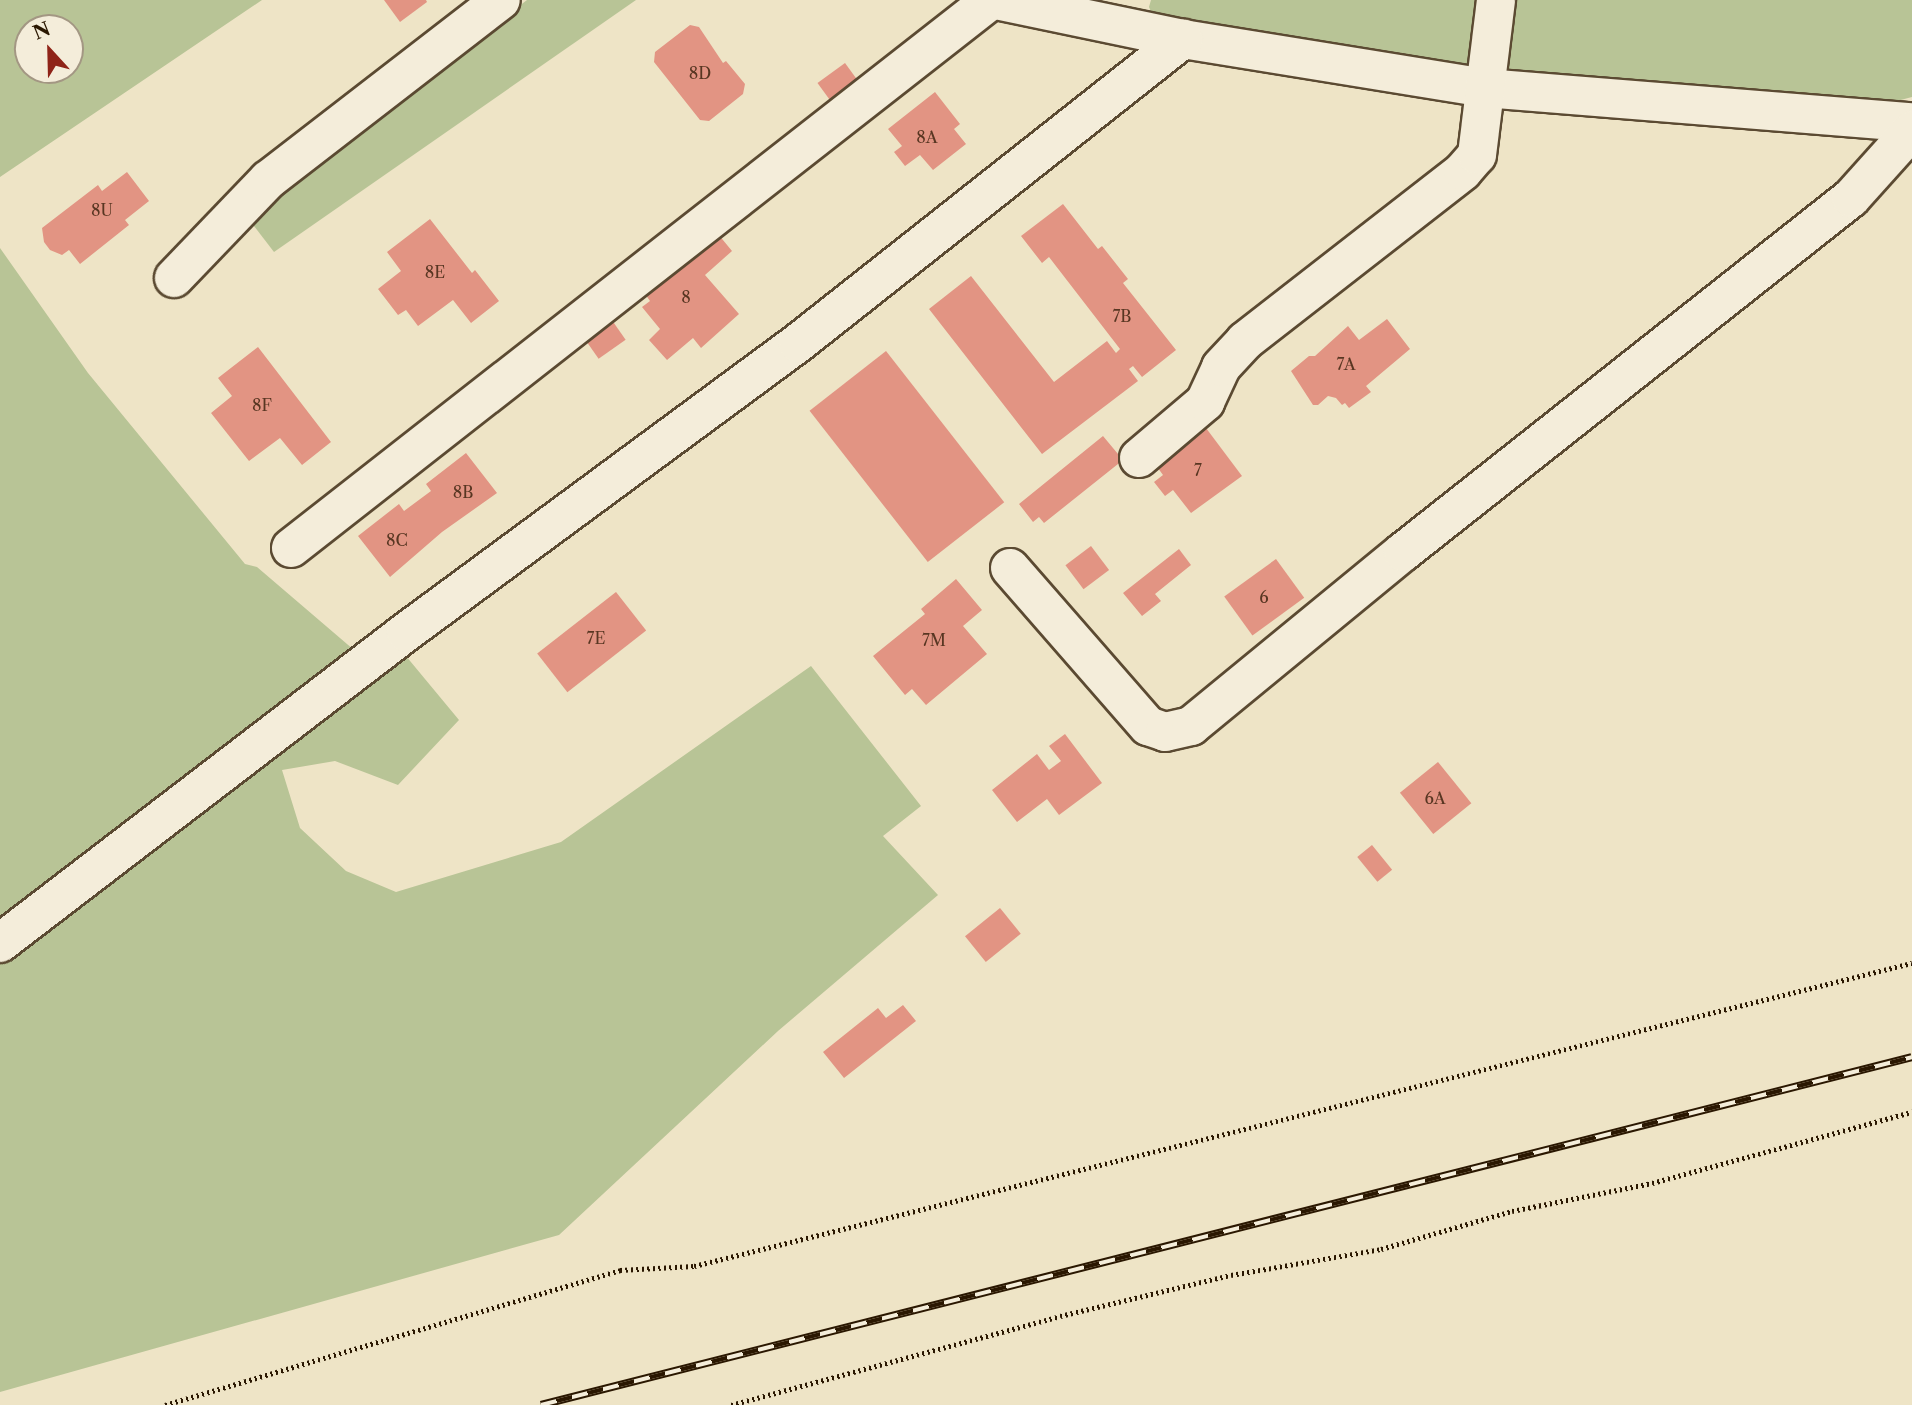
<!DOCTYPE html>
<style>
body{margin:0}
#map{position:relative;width:1912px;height:1405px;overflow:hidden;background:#eee4c6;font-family:"Libre Caslon Text",serif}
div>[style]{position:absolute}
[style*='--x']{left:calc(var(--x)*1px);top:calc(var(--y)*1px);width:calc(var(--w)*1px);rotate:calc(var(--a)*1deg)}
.green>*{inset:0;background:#b8c496}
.building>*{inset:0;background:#e29483;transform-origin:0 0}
.path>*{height:4.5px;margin-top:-2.25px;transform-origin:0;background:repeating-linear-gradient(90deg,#2a1701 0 2px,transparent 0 5.5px)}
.roads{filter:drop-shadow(2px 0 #5b4a32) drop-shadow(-2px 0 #5b4a32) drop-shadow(0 2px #5b4a32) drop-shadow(0 -2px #5b4a32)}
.minor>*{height:38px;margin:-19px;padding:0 19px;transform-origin:19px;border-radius:19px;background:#f4edda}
.rail>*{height:8px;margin-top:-4px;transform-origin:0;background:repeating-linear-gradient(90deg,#f4edda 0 16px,#2a1701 0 32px);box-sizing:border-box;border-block:2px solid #2a1701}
span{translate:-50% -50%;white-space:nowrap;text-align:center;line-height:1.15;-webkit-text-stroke:5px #f4edda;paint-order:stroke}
.number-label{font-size:16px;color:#583622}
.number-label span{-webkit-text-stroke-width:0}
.north{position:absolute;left:14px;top:14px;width:70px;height:70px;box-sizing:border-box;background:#f4edda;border:2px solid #a39783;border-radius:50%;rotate:338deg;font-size:19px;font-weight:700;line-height:28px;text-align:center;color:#2a1701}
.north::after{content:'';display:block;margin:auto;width:24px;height:32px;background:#8f2418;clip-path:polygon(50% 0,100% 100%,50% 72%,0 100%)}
</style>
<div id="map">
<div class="green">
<div style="clip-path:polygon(evenodd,0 0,262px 0,0 177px,0 0,28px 28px,70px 28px,70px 70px,28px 70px,28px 28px)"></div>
<div style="clip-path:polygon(527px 0,636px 0,274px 252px,247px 217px)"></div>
<div style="clip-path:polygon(1151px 0,1480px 0,1473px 66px,1153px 16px,1149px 7px)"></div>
<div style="clip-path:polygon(1515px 0,1912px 0,1912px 97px,1893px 102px,1504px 70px)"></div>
<div style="clip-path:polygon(0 248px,88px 373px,245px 564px,257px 567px,354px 650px,391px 638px,459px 720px,398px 785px,335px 761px,282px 770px,300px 828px,346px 871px,396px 892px,561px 842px,811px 666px,921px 806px,883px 836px,938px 895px,778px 1031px,559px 1235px,0 1392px)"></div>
</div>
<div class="building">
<div style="clip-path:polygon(384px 0,426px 0,427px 2px,400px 22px)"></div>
<div style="clip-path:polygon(690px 25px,699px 27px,723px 63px,726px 61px,745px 84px,743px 94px,709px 121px,700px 120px,654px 62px,655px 52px)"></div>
<div style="left:845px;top:63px;width:22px;height:34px;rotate:54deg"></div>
<div style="clip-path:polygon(935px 92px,960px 124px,954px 129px,966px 144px,933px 170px,920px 155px,905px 166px,894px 152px,902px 146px,888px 129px)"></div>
<div style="clip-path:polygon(127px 172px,149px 201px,125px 220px,129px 225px,80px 264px,69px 250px,62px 255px,50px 250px,44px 242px,42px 228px,98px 185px,102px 191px)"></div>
<div style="clip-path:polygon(1063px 204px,1098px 249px,1102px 246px,1128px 279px,1123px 283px,1176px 350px,1142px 377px,1133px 366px,1129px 369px,1138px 381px,1042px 454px,929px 309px,971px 276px,1054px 382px,1107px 341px,1116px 353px,1120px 349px,1049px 257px,1042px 263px,1021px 236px)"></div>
<div style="clip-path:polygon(430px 219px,472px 273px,475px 270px,499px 301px,471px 323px,453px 300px,418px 326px,406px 310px,398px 315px,378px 289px,401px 271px,387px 252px)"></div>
<div style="clip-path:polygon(718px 234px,732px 251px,705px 275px,739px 314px,701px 348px,693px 338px,667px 360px,649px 340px,660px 329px,642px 307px,650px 301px,645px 294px)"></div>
<div style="left:609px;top:316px;width:29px;height:33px;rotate:55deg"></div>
<div style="clip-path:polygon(1387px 319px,1410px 349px,1366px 386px,1371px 392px,1349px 408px,1345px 403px,1342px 405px,1336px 398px,1328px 396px,1318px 405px,1313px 405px,1291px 371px,1309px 356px,1315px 356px,1348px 326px,1359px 340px)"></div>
<div style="clip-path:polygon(258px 347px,331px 442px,302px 465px,280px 438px,249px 461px,211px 413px,232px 396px,218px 378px)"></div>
<div style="left:886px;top:351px;width:192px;height:97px;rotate:52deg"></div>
<div style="clip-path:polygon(1206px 428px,1242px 476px,1191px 513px,1173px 490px,1165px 496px,1154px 482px,1163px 475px,1155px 464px)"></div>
<div style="clip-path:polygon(1103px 436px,1123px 460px,1044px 523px,1039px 517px,1033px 522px,1019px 504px)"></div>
<div style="clip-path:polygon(466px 453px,497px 493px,442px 532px,390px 577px,358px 536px,399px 504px,404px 511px,431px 491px,426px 484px)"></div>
<div style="left:1091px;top:546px;width:30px;height:32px;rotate:53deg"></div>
<div style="clip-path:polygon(1179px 549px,1191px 565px,1155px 594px,1161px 601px,1142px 616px,1123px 593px)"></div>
<div style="left:1276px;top:559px;width:48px;height:64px;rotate:54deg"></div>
<div style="clip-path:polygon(956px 579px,982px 610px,963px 626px,987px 654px,926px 705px,912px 689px,905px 695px,873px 656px,925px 614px,921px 609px)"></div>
<div style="left:616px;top:592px;width:49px;height:100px;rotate:52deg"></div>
<div style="clip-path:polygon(1065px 734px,1102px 783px,1059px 815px,1047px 799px,1017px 822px,992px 790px,1037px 754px,1049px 770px,1061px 761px,1049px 746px)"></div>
<div style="left:1438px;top:762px;width:53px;height:49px;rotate:51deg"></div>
<div style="left:1372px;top:845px;width:32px;height:19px;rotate:51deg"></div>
<div style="left:1000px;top:908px;width:33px;height:45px;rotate:51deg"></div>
<div style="clip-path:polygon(903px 1005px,916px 1021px,844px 1078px,823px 1052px,878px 1008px,886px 1018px)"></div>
</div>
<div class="path">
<div style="--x:165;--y:1405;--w:475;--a:-16.5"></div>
<div style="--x:620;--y:1270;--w:74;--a:-3.1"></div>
<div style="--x:694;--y:1266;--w:1255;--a:-13.97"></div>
<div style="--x:731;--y:1405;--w:341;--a:-15.1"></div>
<div style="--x:1060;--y:1316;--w:176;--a:-13.5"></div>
<div style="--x:1231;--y:1275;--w:152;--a:-9.8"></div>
<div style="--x:1381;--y:1249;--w:136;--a:-16.2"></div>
<div style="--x:1512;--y:1211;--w:143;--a:-11.3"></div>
<div style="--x:1652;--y:1183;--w:270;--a:-15.3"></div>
</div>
<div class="roads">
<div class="minor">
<div style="--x:996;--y:0;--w:191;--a:11.8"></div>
<div style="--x:1183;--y:39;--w:306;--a:9.2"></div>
<div style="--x:1485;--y:88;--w:428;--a:4.6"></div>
<div style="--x:174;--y:278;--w:136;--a:-46.2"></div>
<div style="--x:268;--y:180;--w:294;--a:-37.7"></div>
<div style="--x:1139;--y:458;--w:87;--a:-40.3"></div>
<div style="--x:1205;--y:402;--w:38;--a:-65"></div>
<div style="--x:1221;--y:367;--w:35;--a:-47"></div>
<div style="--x:1245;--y:341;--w:276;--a:-37.9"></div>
<div style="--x:1463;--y:171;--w:21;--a:-49"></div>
<div style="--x:1477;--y:155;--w:156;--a:-83"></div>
<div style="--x:291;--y:548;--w:889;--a:-38.06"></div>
<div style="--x:1010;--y:568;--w:210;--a:48.9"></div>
<div style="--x:1148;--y:726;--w:18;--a:19"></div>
<div style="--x:1165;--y:732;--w:27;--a:-13"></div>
<div style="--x:1191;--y:726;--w:274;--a:-39.4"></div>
<div style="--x:1403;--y:552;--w:571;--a:-38.32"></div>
<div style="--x:1851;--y:198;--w:91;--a:-48.1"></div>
<div style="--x:0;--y:943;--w:511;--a:-37.45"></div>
<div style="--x:406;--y:632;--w:487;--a:-36.4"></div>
<div style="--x:798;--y:343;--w:491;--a:-38.3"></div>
</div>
</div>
<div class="rail">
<div style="--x:541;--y:1405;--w:1414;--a:-14.24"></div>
</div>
<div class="number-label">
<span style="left:700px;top:73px">8D</span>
<span style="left:927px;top:137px">8A</span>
<span style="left:102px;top:210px">8U</span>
<span style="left:435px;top:272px">8E</span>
<span style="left:686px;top:297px">8</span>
<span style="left:1122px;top:316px">7B</span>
<span style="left:1346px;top:364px">7A</span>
<span style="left:262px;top:405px">8F</span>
<span style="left:1198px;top:470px">7</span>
<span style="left:463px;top:492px">8B</span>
<span style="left:397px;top:540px">8C</span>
<span style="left:1264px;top:597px">6</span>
<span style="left:596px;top:638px">7E</span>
<span style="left:934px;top:640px">7M</span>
<span style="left:1435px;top:798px">6A</span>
</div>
<div class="north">N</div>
</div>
